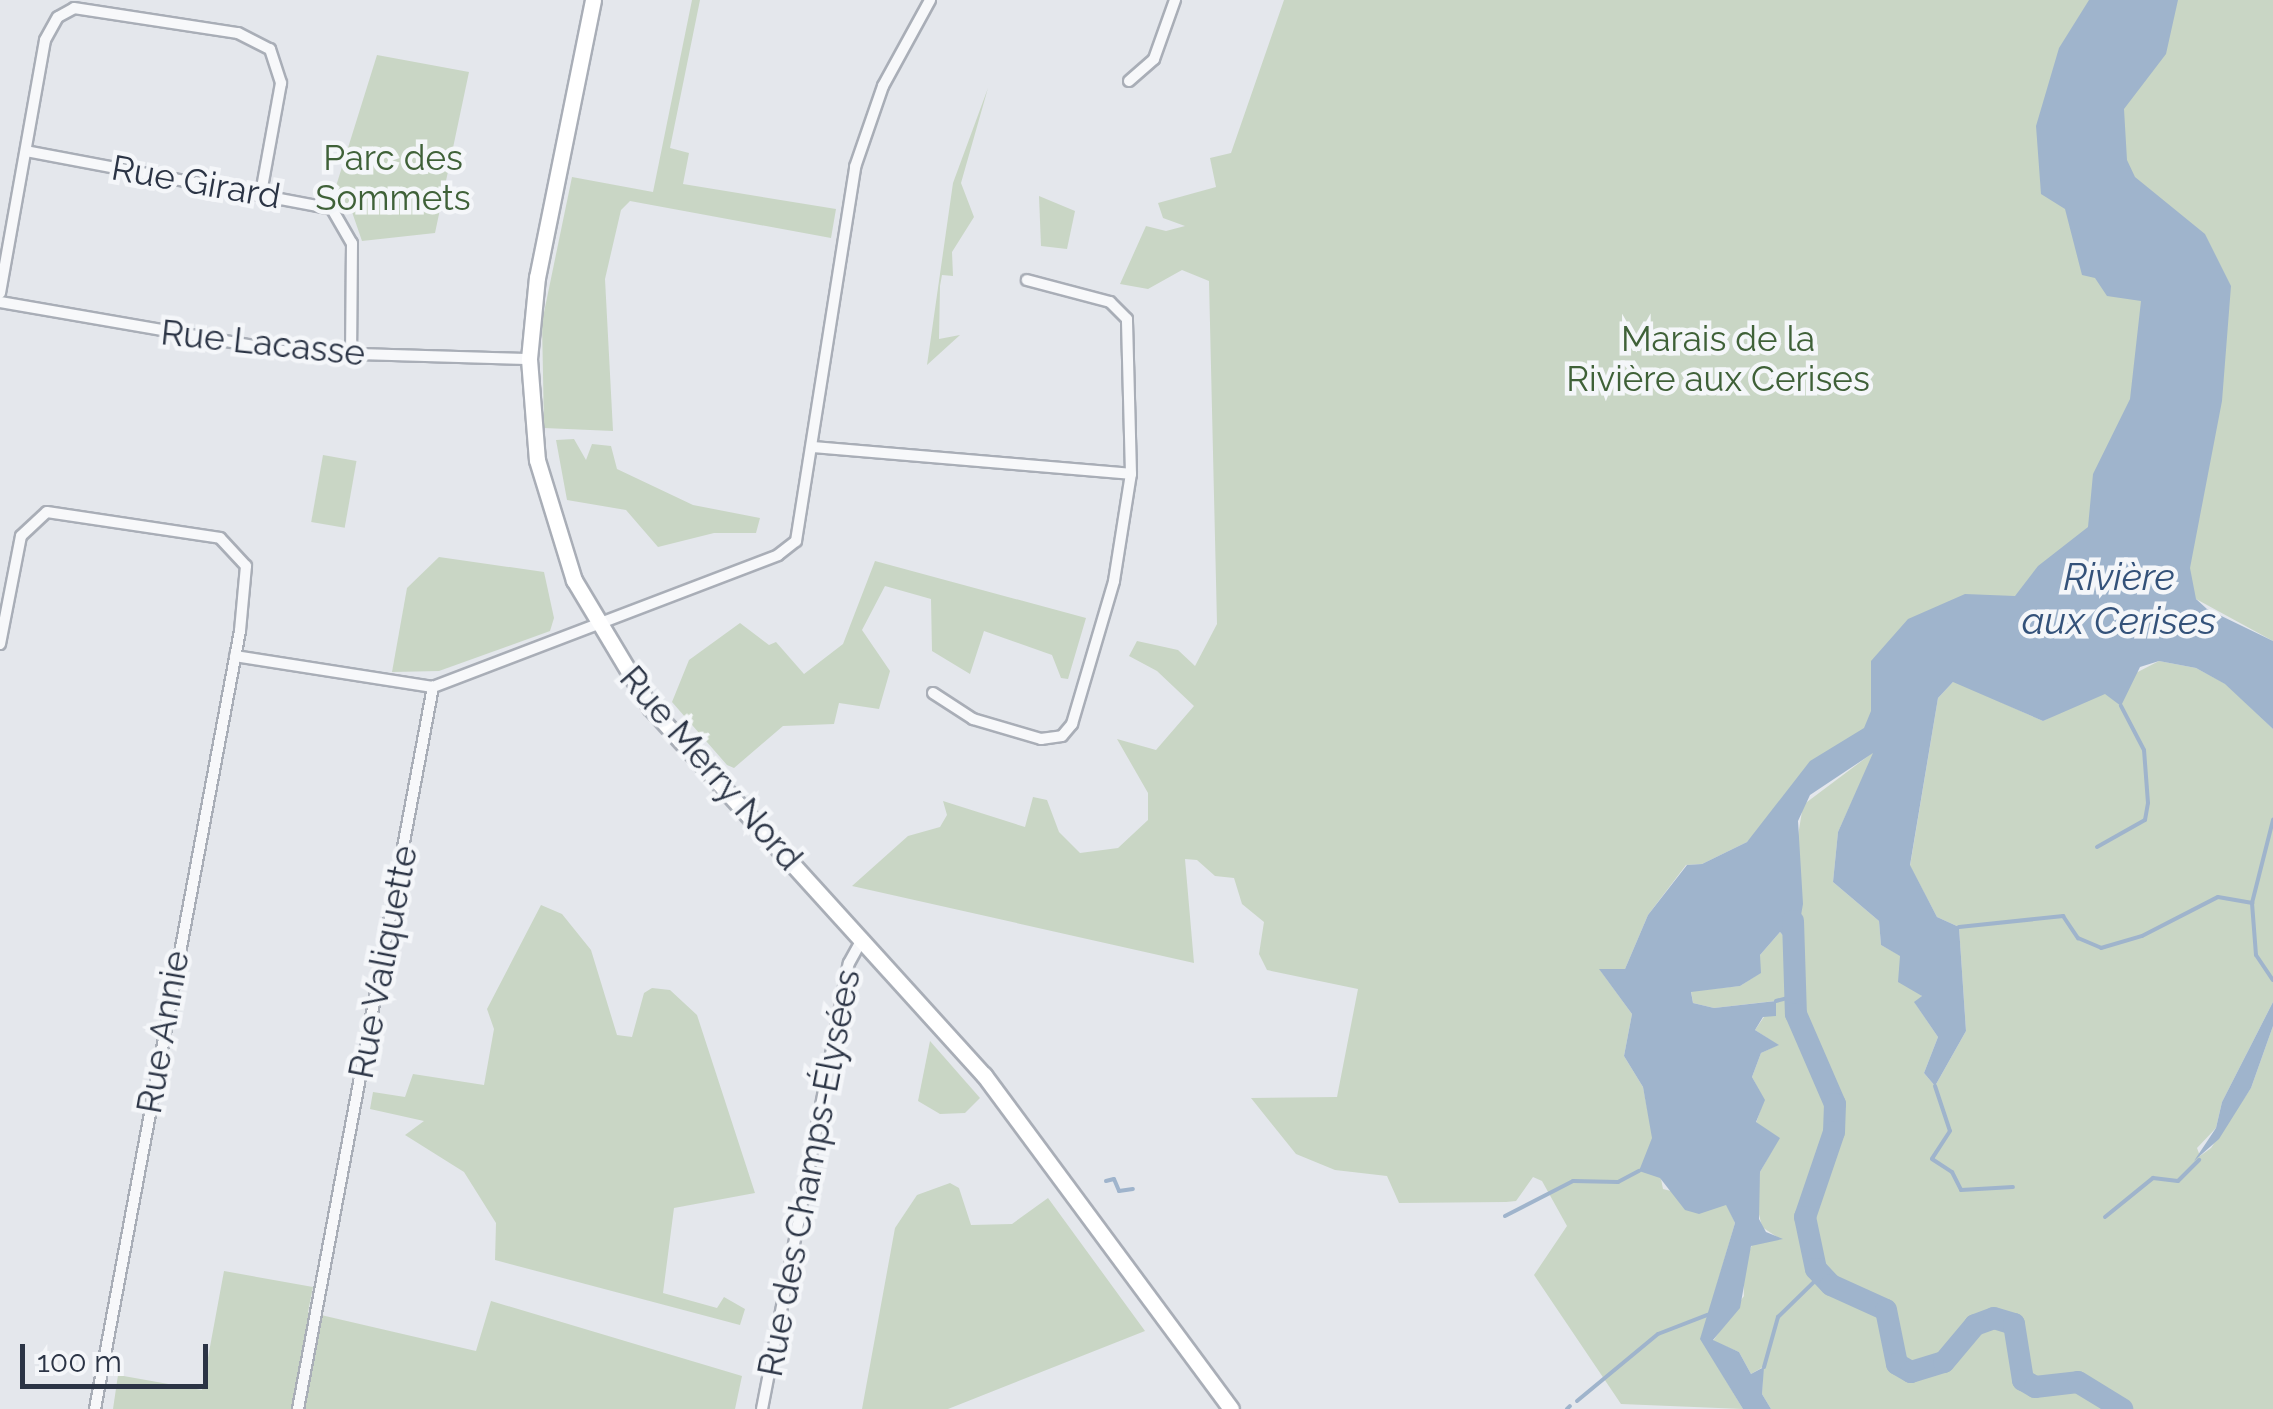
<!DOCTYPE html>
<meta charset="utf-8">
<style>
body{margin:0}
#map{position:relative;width:2273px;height:1409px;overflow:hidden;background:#e4e7ec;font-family:Raleway,sans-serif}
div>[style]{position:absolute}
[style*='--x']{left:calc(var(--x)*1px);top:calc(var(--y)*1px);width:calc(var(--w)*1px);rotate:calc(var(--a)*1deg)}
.green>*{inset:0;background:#c9d6c5;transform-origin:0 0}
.water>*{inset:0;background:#9fb4cc}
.stream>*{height:4px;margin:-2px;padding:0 2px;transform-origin:2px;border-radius:2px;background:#9fb4cc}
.river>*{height:22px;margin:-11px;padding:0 11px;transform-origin:11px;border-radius:11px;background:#9fb4cc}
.roads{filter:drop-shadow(2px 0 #a9aeb7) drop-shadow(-2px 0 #a9aeb7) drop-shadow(0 2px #a9aeb7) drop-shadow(0 -2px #a9aeb7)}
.street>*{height:10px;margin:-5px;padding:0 5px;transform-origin:5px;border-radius:5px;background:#f7f8fa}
.secondary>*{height:15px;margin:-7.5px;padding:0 7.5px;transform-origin:7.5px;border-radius:7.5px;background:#fff}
span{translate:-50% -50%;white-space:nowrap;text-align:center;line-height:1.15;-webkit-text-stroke:9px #f4f6f9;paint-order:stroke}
.park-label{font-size:35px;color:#3f6138}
.street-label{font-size:35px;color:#2b3445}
.water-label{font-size:38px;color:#34527a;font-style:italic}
.scale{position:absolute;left:20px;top:1344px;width:188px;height:45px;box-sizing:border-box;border:5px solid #2b3445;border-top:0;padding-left:12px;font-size:30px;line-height:35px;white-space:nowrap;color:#2b3445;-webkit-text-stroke:8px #f4f6f9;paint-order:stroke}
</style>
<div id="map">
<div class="green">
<div style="clip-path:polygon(692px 0,700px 0,670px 148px,689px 153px,683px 184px,836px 209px,831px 238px,630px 201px,621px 210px,605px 279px,613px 431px,544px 428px,542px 322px,572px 177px,653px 192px)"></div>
<div style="clip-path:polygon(1284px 0,2273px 0,2273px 641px,2196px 599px,2030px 628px,1911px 704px,1747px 842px,1702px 864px,1686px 865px,1648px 915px,1625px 969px,1600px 970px,1632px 1014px,1624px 1056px,1643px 1087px,1663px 1189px,1727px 1205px,1735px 1223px,1701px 1339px,1743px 1409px,1621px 1404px,1534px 1275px,1567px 1226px,1542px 1181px,1533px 1177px,1516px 1201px,1506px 1202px,1399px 1203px,1387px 1176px,1335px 1170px,1296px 1154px,1251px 1098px,1337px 1097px,1358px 989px,1267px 970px,1259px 954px,1264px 922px,1242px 904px,1234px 878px,1215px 876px,1197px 860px,1185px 859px,1194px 963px,852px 886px,908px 836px,940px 827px,947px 815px,943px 801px,1025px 827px,1033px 797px,1047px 800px,1059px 832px,1080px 853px,1118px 848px,1148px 820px,1148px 793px,1117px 739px,1156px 750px,1194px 706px,1157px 671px,1129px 656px,1137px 641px,1178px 650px,1195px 666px,1217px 624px,1209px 281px,1182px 270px,1148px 289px,1120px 284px,1146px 226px,1166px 231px,1185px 226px,1163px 218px,1158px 203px,1216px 187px,1210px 158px,1231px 153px)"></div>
<div style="clip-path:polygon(377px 55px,469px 72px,435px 233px,362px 241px,352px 212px,332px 199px)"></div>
<div style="clip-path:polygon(988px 88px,961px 183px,974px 217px,952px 252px,953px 276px,942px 275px,940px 286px,939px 339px,960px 335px,927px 365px,953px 183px)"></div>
<div style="clip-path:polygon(1039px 196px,1075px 211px,1067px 249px,1041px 246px)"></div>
<div style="clip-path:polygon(574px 439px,586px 460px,592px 444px,611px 446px,617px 469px,693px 505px,760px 518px,756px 533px,714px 533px,658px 547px,626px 510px,567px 500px,556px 440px)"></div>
<div style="left:323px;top:455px;width:34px;height:68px;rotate:10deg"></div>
<div style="clip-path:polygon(439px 557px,544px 572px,554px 618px,550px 631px,439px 671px,392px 672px,407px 588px)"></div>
<div style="clip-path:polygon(875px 561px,1086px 618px,1068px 679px,1061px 678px,1052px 655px,984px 631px,970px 674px,932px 651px,931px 599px,885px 586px,862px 630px,890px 671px,879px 709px,839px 703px,834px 724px,783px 726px,734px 768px,727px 765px,672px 702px,689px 660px,740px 623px,769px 645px,776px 642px,804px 674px,843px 644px)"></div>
<div style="clip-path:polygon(2159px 661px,2196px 668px,2226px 684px,2273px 729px,2273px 1002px,2222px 1102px,2216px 1128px,2197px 1148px,2200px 1156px,2211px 1148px,2251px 1088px,2273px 1026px,2273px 1409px,1771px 1409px,1762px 1394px,1763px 1367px,1751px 1374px,1739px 1352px,1713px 1341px,1744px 1296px,1743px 1265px,1752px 1245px,1780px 1239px,1762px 1227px,1757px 1206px,1760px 1172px,1779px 1138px,1756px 1123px,1764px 1100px,1752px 1077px,1761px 1053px,1778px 1045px,1755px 1030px,1775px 1001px,1714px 1008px,1693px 1003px,1691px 991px,1740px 986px,1760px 973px,1760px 955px,1780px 932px,1794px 948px,1802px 931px,1797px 842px,1803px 805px,1875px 751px,1838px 832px,1833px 882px,1879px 921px,1881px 945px,1901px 956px,1922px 997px,1915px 1003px,1938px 1037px,1924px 1073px,1935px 1086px,1966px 1031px,1959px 927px,1937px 917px,1910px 866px,1938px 698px,1954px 681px,2043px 721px)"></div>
<div style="clip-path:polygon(541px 905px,562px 914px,591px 950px,617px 1035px,632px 1037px,644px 993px,652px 988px,670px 990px,697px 1015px,755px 1193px,674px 1208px,663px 1293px,717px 1308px,724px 1297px,745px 1309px,740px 1325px,495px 1260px,496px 1223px,464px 1172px,405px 1135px,424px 1121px,370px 1109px,373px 1092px,405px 1097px,413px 1074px,484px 1085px,494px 1029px,487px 1009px)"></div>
<div style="clip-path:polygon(930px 1041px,980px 1098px,965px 1113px,940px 1114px,918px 1101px)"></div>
<div style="clip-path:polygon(950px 1183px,959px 1188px,971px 1225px,1012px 1224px,1048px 1198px,1145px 1331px,948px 1409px,862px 1409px,895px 1228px,917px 1195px)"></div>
<div style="clip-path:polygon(224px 1271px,313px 1287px,308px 1312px,476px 1351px,491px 1301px,742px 1376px,735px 1409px,113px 1409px,118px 1375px,202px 1390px)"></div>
</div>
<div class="water">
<div style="clip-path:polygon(2089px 0,2178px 0,2166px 54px,2124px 109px,2127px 160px,2135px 177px,2205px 234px,2231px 286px,2222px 401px,2190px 568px,2196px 599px,2207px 609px,2273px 641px,2273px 729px,2225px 684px,2196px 668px,2159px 661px,2140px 667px,2121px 706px,2105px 694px,2043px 721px,1953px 682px,1938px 698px,1910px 865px,1937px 917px,1959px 927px,1966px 1031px,1935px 1086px,1924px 1073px,1938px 1037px,1914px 1002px,1922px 996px,1898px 982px,1900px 956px,1881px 945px,1879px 921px,1833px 882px,1838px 832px,1873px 753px,1810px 795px,1798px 821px,1803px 904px,1795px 949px,1780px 932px,1760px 955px,1761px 973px,1740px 986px,1691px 992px,1693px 1003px,1714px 1008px,1776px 1001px,1776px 1016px,1763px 1017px,1755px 1030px,1779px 1045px,1761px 1053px,1752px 1077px,1765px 1100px,1756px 1122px,1780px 1138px,1760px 1172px,1759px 1219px,1766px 1232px,1783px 1239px,1751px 1246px,1740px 1308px,1713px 1340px,1739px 1352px,1751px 1374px,1764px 1367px,1762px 1394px,1771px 1409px,1743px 1409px,1700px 1339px,1735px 1223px,1726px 1205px,1699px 1214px,1685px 1210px,1660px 1178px,1639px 1171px,1652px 1138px,1643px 1087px,1624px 1056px,1632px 1014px,1599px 969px,1625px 969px,1648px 915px,1687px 865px,1702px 864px,1747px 842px,1810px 761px,1864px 728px,1871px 711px,1871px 661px,1908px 619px,1965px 594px,2015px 596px,2038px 566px,2088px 527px,2093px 474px,2130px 399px,2141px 301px,2107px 296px,2095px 278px,2082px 275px,2065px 209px,2041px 194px,2036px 126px,2059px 48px)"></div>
<div style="clip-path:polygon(2273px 1002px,2273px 1026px,2251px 1088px,2219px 1139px,2194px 1161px,2216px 1128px,2222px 1102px)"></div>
</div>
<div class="stream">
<div style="--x:2097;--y:847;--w:55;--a:-29.4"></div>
<div style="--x:2145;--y:820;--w:17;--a:-80"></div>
<div style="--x:2148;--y:803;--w:53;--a:-94.3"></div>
<div style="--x:2144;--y:750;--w:50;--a:-117.6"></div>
<div style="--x:2252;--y:903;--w:52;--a:85.6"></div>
<div style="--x:2256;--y:955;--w:30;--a:56"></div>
<div style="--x:1959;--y:927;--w:105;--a:-6"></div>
<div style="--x:2063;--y:916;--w:27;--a:56"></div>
<div style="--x:2078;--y:938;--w:25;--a:23"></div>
<div style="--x:2101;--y:948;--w:43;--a:-16.3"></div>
<div style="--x:2142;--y:936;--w:85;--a:-27.2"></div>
<div style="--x:2218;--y:897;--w:35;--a:10"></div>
<div style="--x:2252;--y:903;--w:86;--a:-75.8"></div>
<div style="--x:1776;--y:1001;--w:20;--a:-15"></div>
<div style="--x:1935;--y:1086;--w:47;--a:71.6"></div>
<div style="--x:1950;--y:1131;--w:33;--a:123"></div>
<div style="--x:1932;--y:1159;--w:24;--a:33"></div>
<div style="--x:1952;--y:1172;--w:20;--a:63"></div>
<div style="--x:1961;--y:1190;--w:52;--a:-3.3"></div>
<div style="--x:1106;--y:1181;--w:8;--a:-14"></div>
<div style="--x:1114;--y:1179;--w:13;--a:67"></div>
<div style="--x:1119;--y:1191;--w:14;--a:-8"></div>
<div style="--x:1505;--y:1216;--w:76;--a:-27.2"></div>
<div style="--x:1573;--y:1181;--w:45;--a:1.3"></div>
<div style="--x:1618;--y:1182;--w:24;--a:-28"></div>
<div style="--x:2105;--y:1217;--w:62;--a:-39.1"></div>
<div style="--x:2153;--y:1178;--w:25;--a:7"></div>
<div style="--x:2178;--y:1181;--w:30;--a:-45"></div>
<div style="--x:1764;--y:1367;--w:52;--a:-74.4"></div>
<div style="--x:1778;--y:1317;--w:60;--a:-44.3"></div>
<div style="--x:1577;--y:1401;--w:105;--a:-39.6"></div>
<div style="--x:1658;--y:1334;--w:53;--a:-21.2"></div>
<div style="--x:1567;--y:1409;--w:4;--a:-45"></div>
</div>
<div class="river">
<div style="--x:1793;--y:921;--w:93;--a:88.2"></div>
<div style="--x:1796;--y:1014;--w:98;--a:66.6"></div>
<div style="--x:1835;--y:1104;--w:28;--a:92"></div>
<div style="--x:1834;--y:1132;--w:90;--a:108.8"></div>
<div style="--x:1805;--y:1217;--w:53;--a:78.1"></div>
<div style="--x:1816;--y:1269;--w:22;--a:47"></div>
<div style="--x:1831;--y:1285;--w:60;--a:24.4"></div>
<div style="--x:1886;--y:1310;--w:55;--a:78.5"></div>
<div style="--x:1897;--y:1364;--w:16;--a:30"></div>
<div style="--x:1911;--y:1372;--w:34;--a:-17"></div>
<div style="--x:1944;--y:1362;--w:48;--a:-50"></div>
<div style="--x:1975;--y:1325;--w:20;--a:-20"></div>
<div style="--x:1994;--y:1318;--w:21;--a:17"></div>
<div style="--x:2014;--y:1324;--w:57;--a:80.9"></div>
<div style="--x:2023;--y:1380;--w:14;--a:30"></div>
<div style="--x:2035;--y:1387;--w:43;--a:-6.6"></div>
<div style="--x:2078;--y:1382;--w:52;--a:31.5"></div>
</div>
<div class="roads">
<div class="street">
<div style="--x:1129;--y:81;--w:33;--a:-41"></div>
<div style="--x:1154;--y:59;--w:63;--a:-70.4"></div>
<div style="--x:26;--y:151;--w:311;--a:10.7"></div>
<div style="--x:332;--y:209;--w:39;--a:60"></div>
<div style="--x:352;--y:243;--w:113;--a:90.5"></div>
<div style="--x:0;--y:293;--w:257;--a:-79.9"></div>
<div style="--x:45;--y:40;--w:26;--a:-61"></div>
<div style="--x:58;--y:17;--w:18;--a:-29"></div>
<div style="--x:74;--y:8;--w:166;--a:8.7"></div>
<div style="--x:238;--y:33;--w:36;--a:27"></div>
<div style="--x:270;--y:49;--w:36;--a:72"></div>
<div style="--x:281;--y:83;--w:112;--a:100.3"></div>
<div style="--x:0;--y:302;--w:292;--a:9.8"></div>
<div style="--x:288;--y:352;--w:241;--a:1.7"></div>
<div style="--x:812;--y:447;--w:320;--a:4.8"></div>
<div style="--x:0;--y:644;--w:110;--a:-79"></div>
<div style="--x:21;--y:536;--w:35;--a:-43"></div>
<div style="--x:47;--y:512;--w:175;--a:8.5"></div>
<div style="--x:220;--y:538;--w:38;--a:47"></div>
<div style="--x:246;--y:566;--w:65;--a:95.3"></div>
<div style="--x:240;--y:631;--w:791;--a:100.56"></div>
<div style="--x:235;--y:656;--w:200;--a:8.9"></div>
<div style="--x:933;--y:693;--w:48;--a:33"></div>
<div style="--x:973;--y:719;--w:71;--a:16.4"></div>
<div style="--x:1041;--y:739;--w:21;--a:-8"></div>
<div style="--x:1062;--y:736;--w:16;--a:-50"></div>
<div style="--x:1072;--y:724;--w:149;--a:-73.6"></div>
<div style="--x:1114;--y:581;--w:108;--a:-81"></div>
<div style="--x:1131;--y:474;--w:155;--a:-91.5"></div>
<div style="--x:1127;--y:319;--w:24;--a:-135"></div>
<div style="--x:1110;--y:302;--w:86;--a:-165.2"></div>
<div style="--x:298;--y:1409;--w:735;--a:-79.41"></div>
<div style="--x:433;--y:687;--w:369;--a:-20.9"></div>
<div style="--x:778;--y:555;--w:23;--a:-38"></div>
<div style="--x:796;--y:541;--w:379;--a:-81"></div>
<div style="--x:855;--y:167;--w:86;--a:-70.9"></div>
<div style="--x:883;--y:86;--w:98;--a:-61.3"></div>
<div style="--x:762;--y:1409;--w:454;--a:-79"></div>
<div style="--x:849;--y:963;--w:26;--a:-61"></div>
</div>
<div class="secondary">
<div style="--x:593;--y:0;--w:283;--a:101.4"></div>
<div style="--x:537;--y:277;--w:82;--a:95.6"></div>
<div style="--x:529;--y:359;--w:101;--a:85.5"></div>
<div style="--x:537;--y:460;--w:126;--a:72.9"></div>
<div style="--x:574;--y:580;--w:148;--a:59.1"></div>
<div style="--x:650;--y:707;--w:497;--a:47.8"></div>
<div style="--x:984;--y:1075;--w:415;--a:53.5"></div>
</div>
</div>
<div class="park-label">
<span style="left:393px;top:178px">Parc des<br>Sommets</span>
<span style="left:1718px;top:359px">Marais de la<br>Rivière aux Cerises</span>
</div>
<div class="street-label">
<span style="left:196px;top:182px;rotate:10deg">Rue Girard</span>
<span style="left:263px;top:343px;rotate:6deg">Rue Lacasse</span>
<span style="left:711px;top:768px;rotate:49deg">Rue Merry Nord</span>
<span style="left:383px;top:962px;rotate:-79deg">Rue Valiquette</span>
<span style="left:163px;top:1032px;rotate:-80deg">Rue Annie</span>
<span style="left:809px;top:1173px;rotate:-79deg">Rue des Champs-Élysées</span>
</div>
<div class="water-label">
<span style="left:2119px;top:599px">Rivière<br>aux Cerises</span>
</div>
<div class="scale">100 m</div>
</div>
